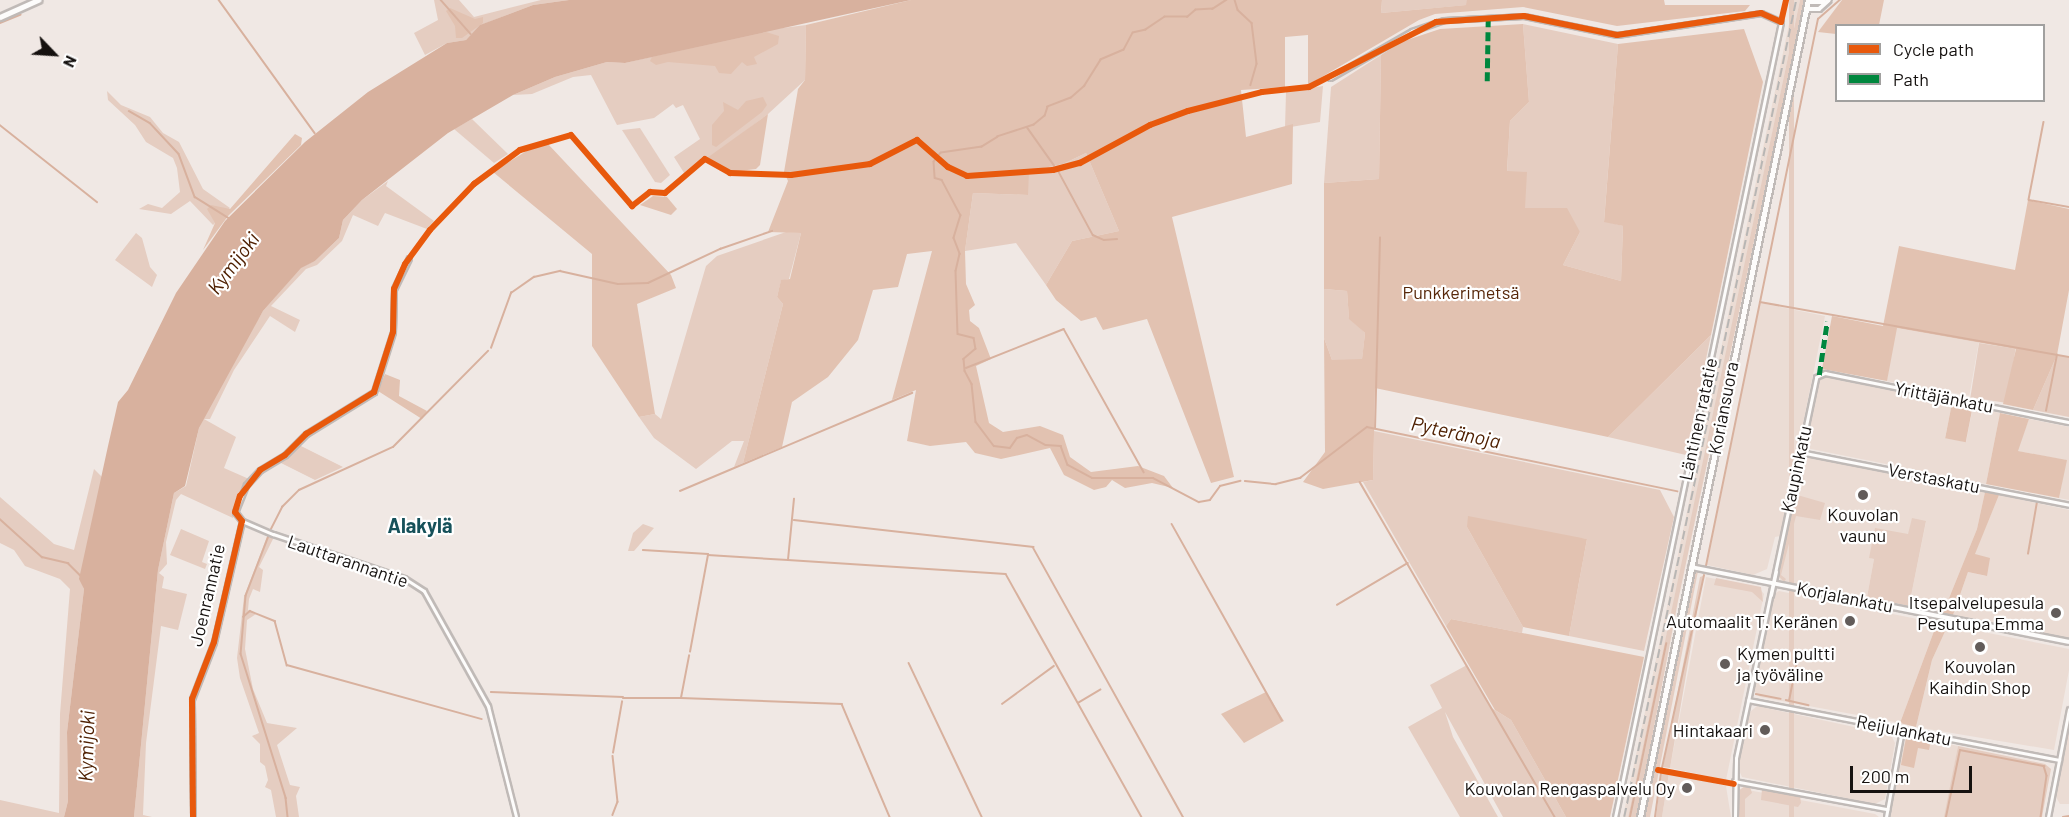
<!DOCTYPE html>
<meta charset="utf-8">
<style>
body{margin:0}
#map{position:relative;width:2069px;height:817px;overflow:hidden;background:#f0e8e4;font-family:Barlow,sans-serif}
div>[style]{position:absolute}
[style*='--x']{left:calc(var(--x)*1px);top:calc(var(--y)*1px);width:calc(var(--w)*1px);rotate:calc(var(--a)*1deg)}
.built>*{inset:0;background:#ebdcd4;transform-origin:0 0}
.green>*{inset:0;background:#e5cdc1;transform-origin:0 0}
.forest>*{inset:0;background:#e2c2b1;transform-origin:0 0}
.water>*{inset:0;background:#d8b19e}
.stream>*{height:1.5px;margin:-0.75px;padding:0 0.75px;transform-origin:0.75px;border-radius:0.75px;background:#d8b19e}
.roads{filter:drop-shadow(2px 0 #c0bab7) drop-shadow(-2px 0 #c0bab7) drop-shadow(0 2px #c0bab7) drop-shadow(0 -2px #c0bab7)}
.minor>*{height:3px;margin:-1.5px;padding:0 1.5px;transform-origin:1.5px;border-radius:1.5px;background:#fdfcfb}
.tertiary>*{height:4px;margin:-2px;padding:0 2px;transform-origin:2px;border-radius:2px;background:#fdfcfb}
.secondary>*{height:4.5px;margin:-2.25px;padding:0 2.25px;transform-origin:2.25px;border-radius:2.25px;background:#fdfcfb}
.rail>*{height:1.5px;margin-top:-0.75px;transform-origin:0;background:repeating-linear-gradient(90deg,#b8b6b4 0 9px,transparent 0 13.5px)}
.quiet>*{height:4.5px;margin-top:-2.25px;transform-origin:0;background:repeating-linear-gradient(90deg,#00873e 0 9px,transparent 0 13.5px)}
.cycleway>*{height:6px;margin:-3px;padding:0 3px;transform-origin:3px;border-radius:3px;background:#e8590c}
.dots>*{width:16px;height:16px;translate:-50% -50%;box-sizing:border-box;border:3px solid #fff;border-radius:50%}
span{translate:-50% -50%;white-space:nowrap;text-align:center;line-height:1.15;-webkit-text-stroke:4.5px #fff;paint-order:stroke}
.park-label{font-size:18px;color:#572709}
.street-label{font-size:18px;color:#15110f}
.poi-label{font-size:18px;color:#15110f}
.right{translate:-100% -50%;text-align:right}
.left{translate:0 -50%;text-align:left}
.water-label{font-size:20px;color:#4f2002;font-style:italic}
.neighbourhood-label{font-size:20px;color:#16515a;font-weight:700}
.legend{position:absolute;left:1835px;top:24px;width:210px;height:78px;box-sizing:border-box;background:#fff;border:2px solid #a1a09f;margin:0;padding:8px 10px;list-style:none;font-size:18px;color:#15110f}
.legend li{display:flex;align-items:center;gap:12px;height:30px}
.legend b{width:30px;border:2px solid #a1a09f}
.north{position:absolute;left:24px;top:24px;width:60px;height:60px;-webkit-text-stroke:4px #fff;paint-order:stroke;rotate:115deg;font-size:16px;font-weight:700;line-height:24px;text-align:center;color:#15110f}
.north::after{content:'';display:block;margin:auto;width:21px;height:27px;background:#15110f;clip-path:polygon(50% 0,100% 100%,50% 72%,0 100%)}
.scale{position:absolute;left:1850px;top:766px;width:122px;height:27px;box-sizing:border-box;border:3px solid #15110f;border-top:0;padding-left:8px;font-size:18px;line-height:21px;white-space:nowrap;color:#15110f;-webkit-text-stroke:4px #fff;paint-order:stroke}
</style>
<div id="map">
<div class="built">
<div style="clip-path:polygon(1794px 0,1800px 0,1707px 445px,1628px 817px,1623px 817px)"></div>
<div style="clip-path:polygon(1760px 303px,1825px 316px,1780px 536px,1775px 537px,1767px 569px,1753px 575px,1707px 565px)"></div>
<div style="left:1896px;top:328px;width:84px;height:54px;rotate:10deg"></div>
<div style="clip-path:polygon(1824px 377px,1952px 403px,1945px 438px,1966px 442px,1973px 407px,2000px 413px,1986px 484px,1806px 448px,1818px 381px)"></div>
<div style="clip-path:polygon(2029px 419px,2069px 427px,2069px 500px,2059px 498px,2066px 460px,2017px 451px)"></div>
<div style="clip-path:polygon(1807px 456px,1985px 492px,1977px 529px,1943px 613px,1909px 606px,1926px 522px,1870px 558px,1874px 559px,1867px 597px,1781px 581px,1778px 576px,1803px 458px)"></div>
<div style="clip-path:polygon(1999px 495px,2069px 510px,2069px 638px,1953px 615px,1968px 572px,1986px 576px,1974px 555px)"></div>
<div style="clip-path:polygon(1706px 577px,1759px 588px,1764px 594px,1726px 780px,1670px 768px)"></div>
<div style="clip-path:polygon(1779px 591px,1937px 623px,1900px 723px,1760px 697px,1754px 691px,1774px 594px)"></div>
<div style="clip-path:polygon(1948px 625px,2069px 649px,2069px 670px,2054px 750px,1916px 727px,1932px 660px)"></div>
<div style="clip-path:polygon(1757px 706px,1891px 735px,1895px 743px,1885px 799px,1875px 804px,1742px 777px,1738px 768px,1750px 712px)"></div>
<div style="clip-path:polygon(2069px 726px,2069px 804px,2060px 804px,2056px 797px)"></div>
<div style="clip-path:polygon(1910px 736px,1958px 746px,1945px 817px,1889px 817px,1905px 739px)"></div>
<div style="clip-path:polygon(1669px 773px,1726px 786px,1731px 817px,1662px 817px)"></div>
<div style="clip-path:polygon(1748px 790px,1875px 814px,1879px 817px,1741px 817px,1740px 793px)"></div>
</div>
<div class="green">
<div style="clip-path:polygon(434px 0,459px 0,474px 17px,541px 0,569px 0,533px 5px,481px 25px,466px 40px,447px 43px,425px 55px,414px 33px,438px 20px)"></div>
<div style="clip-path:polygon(1382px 0,1467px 0,1467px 5px,1381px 13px)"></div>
<div style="left:1789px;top:0;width:5px;height:835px"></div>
<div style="clip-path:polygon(1800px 0,1804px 0,1790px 71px,1678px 601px,1637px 817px,1628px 817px)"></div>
<div style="clip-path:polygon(1523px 24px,1618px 44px,1604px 221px,1623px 226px,1621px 281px,1563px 265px,1580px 232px,1525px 208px,1507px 172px,1510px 121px,1529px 102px)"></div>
<div style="clip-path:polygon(806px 25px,805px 80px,768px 114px,686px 176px,674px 157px,700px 139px,683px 105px,676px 108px,673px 104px,654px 118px,617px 125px,591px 75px,573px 77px,532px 94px,513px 95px,555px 77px,607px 62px,625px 63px,767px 30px)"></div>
<div style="clip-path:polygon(1381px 55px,1379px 179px,1324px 183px,1331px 87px)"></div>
<div style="clip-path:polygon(1323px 86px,1320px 122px,1285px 128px,1286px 92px)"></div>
<div style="clip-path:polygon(107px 91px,121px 105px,150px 117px,163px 133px,179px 142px,203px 189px,230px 208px,213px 225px,190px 201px,171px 214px,139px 209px,148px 204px,162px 208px,180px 192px,177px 168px,173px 158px,146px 142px,135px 125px,108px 100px)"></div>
<div style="clip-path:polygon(472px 119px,508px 154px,494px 163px,454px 129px)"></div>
<div style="clip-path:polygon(640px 128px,670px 175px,661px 183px,655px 182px,622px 130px)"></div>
<div style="clip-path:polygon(1086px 153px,1119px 231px,1072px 241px,1046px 285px,1016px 243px,965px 251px,973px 193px,1028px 195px,1028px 171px,1063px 164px)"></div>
<div style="clip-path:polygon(388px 181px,386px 186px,434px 221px,427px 229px,385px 213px,378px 226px,353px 215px,342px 241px,317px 265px,306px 269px,271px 306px,300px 320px,295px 332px,270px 316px,234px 370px,210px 419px,204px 419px,236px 437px,224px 468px,249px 479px,237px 497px,233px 518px,181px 494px,176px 500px,166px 542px,167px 564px,159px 573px,164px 577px,162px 588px,187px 594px,178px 630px,161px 626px,146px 743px,143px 815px,152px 817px,134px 817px,158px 570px,174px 493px,186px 486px,199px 428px,219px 386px,263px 311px,301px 267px,315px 261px,339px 238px,343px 220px,362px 200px)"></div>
<div style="clip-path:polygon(786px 232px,801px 233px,789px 279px,781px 281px,777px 297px,783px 304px,743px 463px,734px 467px,744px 441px,732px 441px,696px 469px,654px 438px,639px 417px,655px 414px,661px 419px,706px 266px,717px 256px)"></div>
<div style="clip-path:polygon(136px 233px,142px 238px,150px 267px,157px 275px,152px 287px,115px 260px)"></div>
<div style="clip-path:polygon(1324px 289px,1347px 291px,1349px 318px,1365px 333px,1362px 360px,1332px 360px,1324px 338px)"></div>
<div style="clip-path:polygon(1711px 335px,1686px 455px,1608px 437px)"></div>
<div style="left:1979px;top:343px;width:37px;height:55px;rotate:9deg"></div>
<div style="clip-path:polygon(2057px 355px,2069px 357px,2069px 417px,2033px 410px)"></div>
<div style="clip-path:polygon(1374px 431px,1660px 490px,1674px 517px,1644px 651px,1569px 636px,1587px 539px,1467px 527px,1523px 627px,1522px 633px,1451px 619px,1446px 626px,1363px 482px,1373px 480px)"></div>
<div style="clip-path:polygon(299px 445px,343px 467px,315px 480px,279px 462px)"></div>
<div style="clip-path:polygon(94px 469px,102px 477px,80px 579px,84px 589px,67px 732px,68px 801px,64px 817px,0 817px,0 800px,59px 813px,60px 714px,70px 589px,60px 579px,25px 566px,14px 550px,0 543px,0 497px,54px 544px,74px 550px)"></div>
<div style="clip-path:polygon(1794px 494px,1825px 503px,1820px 520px,1796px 516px,1781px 575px,1786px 579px,1784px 582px,1777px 574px)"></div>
<div style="clip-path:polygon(1912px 518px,1926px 521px,1909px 606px,1867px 597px,1874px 559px,1869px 558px,1875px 528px,1908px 534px)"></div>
<div style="clip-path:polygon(643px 524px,654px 528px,634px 551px,628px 551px,633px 533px)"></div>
<div style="clip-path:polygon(181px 529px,209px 541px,202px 562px,207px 564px,205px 569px,170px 555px)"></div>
<div style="clip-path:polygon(268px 534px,274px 537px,259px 567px,263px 570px,260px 592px,253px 589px,249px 599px,248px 610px,256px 614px,247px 620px,245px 649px,253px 689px,267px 723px,297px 728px,277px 745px,290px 785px,300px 787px,296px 796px,299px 817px,276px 817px,271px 790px,265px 787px,268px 780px,265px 766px,260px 762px,260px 744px,252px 736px,259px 733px,240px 678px,237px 658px,244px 597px)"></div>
<div style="clip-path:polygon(1698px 571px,1650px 817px,1643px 817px,1691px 577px)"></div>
<div style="clip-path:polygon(1703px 576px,1670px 768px,1663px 767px,1700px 577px)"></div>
<div style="clip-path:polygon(1716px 578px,1761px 587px,1763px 602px,1752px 592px,1714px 585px)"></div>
<div style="clip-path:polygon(1467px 665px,1490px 707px,1511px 720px,1566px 817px,1503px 817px,1445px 712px,1453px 737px,1498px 817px,1460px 817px,1408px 727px,1442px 708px,1430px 685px)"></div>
<div style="clip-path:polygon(1958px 746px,2045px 764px,2051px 769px,2042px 817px,1944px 817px)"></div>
<div style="clip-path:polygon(1662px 772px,1669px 773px,1662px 817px,1656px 817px)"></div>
<div style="clip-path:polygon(1745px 786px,1750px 787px,1752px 793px,1745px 799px,1745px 817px,1739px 817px,1738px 791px)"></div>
<div style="clip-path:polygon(1762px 789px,1800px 796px,1801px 803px,1798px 807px,1761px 800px)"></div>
</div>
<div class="forest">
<div style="clip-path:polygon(911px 0,1382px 0,1381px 13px,1466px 5px,1467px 0,1664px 0,1665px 5px,1750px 5px,1745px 11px,1617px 26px,1523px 7px,1435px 14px,1419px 20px,1308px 85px,1308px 35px,1285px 37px,1285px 87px,1241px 90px,1246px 137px,1293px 124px,1292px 184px,1172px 217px,1234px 477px,1211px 483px,1147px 319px,1103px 330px,1096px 317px,1081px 321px,1056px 300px,1046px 285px,1072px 241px,1119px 231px,1086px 153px,1063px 164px,1029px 171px,1028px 195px,973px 193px,965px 251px,966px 284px,975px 305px,969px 310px,970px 321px,979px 328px,991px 359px,976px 366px,989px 423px,1003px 432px,1040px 426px,1063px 435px,1070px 457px,1091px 472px,1138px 466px,1164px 476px,1173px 488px,1152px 483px,1125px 488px,1112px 480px,1106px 487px,1094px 490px,1064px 475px,1050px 448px,1001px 459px,975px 453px,966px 442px,930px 446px,907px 441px,916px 390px,892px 400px,932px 251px,907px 254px,898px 287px,873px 290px,858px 340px,828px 377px,792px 402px,782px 447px,743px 463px,783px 304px,777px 297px,781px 280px,790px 279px,801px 233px,768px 232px,788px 181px,784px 172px,798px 89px,805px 80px,806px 25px)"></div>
<div style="clip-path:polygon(1842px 0,1884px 0,1879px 25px,1836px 26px,1836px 34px,1818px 32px)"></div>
<div style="clip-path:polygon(450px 8px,475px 19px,483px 17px,483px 23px,462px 38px,456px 38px,455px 26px,446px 11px)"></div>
<div style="clip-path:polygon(1523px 24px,1529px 102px,1510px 121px,1507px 171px,1527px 172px,1525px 208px,1567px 208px,1580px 232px,1563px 265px,1621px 281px,1623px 226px,1604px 222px,1618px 44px,1744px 29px,1763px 82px,1711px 335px,1608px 437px,1375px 388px,1373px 480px,1323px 489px,1303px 482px,1325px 452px,1324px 338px,1332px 360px,1362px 359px,1365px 333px,1349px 319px,1347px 291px,1324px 289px,1324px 183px,1379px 179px,1381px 55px,1401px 42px,1440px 29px)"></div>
<div style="clip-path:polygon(766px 32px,779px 36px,778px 44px,754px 57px,757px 64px,747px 66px,742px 62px,731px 74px,719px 73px,715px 66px,668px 62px,656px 65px,650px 61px,652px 57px)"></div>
<div style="clip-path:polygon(763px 97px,767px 105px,762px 112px,716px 147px,712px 145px,712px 125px,724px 111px,723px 102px,738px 110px,746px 101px)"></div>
<div style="clip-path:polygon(768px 114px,760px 165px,756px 169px,730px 172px,707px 158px)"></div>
<div style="clip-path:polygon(295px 134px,302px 138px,301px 145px,228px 216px,203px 250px,215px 223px,207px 209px,211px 205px,230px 209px)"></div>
<div style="clip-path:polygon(548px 144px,671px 275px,676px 288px,637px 304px,655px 414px,639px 417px,592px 346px,592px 254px,493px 172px,528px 150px)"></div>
<div style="clip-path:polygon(653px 196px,667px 197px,677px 209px,671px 215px,640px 205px)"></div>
<div style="clip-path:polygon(2028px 200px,2069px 209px,2069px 290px,2057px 355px,2033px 410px,2003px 404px,2016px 349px,1897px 328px,1887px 381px,1822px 369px,1832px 316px,1883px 326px,1899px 246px,2015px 270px)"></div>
<div style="clip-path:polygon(385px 374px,400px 380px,399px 396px,427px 411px,422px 419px,378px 391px)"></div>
<div style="left:1952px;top:403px;width:21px;height:36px;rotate:11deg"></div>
<div style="clip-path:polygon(2000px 413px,2029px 419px,2018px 451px,2067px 460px,2059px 498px,1986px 484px)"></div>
<div style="clip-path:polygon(1985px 492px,1999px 495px,1975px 554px,1990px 558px,1987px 576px,1968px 572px,1953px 615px,1943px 613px,1977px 529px)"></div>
<div style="clip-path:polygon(1468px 516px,1587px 539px,1569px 636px,1523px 627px,1467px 527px)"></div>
<div style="clip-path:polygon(1451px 619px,1644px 657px,1610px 817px,1566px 817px,1511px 720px,1495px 710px,1446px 626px)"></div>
<div style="clip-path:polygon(1937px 623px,1948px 625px,1932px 660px,1916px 727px,1900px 723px)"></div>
<div style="clip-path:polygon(1266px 692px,1284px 721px,1244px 743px,1221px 714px)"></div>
<div style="clip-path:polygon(1910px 736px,1931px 740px,1929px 750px,1918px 748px,1914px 768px,1901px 765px,1906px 738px)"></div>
</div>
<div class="water">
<div style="clip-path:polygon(569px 0,911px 0,625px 63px,607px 62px,555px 77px,513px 95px,448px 133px,362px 200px,343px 220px,339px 238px,315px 261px,301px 268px,263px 311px,199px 428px,185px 486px,174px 493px,158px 570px,134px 817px,64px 817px,68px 801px,67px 732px,84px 589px,79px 579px,108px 446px,118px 402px,128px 390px,176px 293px,225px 221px,305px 142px,368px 92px,447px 43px,466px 40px,480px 25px,533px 5px)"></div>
</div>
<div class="stream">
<div style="--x:219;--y:0;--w:164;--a:54.2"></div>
<div style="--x:441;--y:0;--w:45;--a:48.6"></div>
<div style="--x:1227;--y:0;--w:17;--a:147"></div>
<div style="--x:1213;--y:9;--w:17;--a:177"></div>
<div style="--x:1196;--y:10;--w:11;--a:139"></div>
<div style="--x:1188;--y:17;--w:23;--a:180"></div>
<div style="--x:1165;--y:17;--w:23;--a:146"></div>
<div style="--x:1146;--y:30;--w:13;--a:167"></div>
<div style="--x:1133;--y:33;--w:19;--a:118"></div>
<div style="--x:1124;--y:50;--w:25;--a:157"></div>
<div style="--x:1101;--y:60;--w:31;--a:122"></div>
<div style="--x:1085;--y:86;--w:18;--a:139"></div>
<div style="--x:1071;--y:98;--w:25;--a:159"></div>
<div style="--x:1048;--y:107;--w:9;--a:108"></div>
<div style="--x:1045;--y:116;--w:14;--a:141"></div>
<div style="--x:1034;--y:125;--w:38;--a:162"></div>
<div style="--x:998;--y:137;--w:19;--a:148"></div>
<div style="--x:982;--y:147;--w:41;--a:171.7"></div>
<div style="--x:941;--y:153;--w:11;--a:128"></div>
<div style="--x:934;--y:162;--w:16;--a:86"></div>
<div style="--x:935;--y:178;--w:7;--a:16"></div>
<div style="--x:942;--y:180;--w:40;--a:62"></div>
<div style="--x:961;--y:215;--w:24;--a:107"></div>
<div style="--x:954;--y:238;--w:17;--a:69"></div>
<div style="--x:960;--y:254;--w:17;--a:103"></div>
<div style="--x:956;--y:271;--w:63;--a:88.2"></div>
<div style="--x:958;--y:334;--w:16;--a:14"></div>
<div style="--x:974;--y:338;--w:11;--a:80"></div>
<div style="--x:976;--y:349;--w:16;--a:140"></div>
<div style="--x:964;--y:359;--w:12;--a:85"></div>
<div style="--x:965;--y:371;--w:15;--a:62"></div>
<div style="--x:972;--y:384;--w:38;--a:84"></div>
<div style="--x:976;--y:422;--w:30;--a:53"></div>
<div style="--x:994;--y:446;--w:16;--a:7"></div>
<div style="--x:1010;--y:448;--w:12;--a:-55"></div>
<div style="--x:1017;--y:438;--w:10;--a:-17"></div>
<div style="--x:1027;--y:435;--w:21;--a:28"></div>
<div style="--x:1046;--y:445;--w:15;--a:4"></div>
<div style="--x:1061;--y:446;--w:20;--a:70"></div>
<div style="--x:1068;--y:465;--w:27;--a:28"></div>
<div style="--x:1092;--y:478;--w:61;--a:0"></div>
<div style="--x:1153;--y:478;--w:52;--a:27.6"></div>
<div style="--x:1199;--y:502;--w:11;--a:-10"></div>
<div style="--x:1210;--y:500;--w:17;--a:-54"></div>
<div style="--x:1220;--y:486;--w:21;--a:-14"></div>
<div style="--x:1235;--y:0;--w:10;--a:73"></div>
<div style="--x:1238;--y:10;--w:19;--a:43"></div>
<div style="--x:1252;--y:23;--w:41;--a:83"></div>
<div style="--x:1257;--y:64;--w:22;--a:106"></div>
<div style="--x:0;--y:23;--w:22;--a:-22"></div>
<div style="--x:129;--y:111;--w:24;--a:30"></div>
<div style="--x:150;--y:123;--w:42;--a:46.9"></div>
<div style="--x:179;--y:154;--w:46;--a:69.6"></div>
<div style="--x:195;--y:197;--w:40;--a:32"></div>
<div style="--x:2044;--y:122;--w:79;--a:100.9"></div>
<div style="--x:2029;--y:200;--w:41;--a:9.9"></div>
<div style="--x:0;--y:125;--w:124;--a:38.4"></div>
<div style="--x:1027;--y:127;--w:47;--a:54.6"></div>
<div style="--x:1059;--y:172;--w:72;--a:61.6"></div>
<div style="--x:1093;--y:235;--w:12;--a:24"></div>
<div style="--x:1104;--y:240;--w:13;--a:-4"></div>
<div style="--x:1760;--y:302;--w:314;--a:10.1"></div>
<div style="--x:491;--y:348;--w:59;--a:-70"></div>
<div style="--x:511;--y:293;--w:28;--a:-35"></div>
<div style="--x:534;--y:277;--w:27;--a:-13"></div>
<div style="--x:560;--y:271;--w:59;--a:12.6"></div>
<div style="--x:618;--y:284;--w:30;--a:-2"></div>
<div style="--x:648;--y:283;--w:80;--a:-25.3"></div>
<div style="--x:720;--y:249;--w:55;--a:-19.1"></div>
<div style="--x:966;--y:368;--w:105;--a:-21.7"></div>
<div style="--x:1064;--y:329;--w:164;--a:60.8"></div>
<div style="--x:2046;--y:411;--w:57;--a:-78.9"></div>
<div style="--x:1375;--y:429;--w:191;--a:-88.5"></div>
<div style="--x:1245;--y:481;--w:31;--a:6"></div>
<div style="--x:1276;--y:484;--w:25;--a:-14"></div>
<div style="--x:1300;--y:478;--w:84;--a:-37.3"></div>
<div style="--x:1367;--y:427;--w:317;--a:11.7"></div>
<div style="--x:1360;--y:482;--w:388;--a:59.8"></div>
<div style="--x:680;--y:491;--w:252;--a:-22.9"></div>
<div style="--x:0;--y:519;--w:57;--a:42.1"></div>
<div style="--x:42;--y:557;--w:27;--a:13"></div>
<div style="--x:68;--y:563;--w:18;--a:45"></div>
<div style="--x:794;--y:520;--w:241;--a:6.4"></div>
<div style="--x:1033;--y:547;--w:309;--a:60.9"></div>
<div style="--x:1172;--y:524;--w:225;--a:60.7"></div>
<div style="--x:271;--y:529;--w:25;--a:-63"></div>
<div style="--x:282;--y:507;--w:24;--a:-45"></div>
<div style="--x:299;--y:490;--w:103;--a:-24.6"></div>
<div style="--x:393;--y:447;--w:135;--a:-45.3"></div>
<div style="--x:269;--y:536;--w:64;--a:111"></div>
<div style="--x:246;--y:596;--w:58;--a:94.9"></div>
<div style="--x:241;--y:654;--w:151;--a:72.6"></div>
<div style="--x:286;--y:798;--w:19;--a:84"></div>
<div style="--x:643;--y:550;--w:65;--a:3.5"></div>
<div style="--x:2028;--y:554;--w:53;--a:-80.2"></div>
<div style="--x:788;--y:560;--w:218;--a:3.7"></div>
<div style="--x:1006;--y:574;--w:278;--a:60.8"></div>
<div style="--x:1706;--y:566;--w:558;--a:-78.43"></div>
<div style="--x:1818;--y:19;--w:29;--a:-41"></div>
<div style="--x:1337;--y:605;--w:82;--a:-30.6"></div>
<div style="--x:243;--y:617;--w:9;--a:-41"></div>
<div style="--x:250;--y:611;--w:27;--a:22"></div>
<div style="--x:275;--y:621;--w:46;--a:74.7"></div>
<div style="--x:287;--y:665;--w:202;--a:15.5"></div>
<div style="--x:690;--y:652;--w:99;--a:-79.5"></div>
<div style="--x:708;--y:555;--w:80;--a:3.6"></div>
<div style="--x:788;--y:560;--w:61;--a:-84.4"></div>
<div style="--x:909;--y:663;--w:170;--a:64.6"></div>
<div style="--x:491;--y:692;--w:132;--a:2.2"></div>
<div style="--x:1756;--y:694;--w:25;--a:11"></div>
<div style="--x:623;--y:698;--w:58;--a:0"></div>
<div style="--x:681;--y:698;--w:43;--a:-79.2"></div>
<div style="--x:681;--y:698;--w:161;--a:2.1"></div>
<div style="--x:842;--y:704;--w:123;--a:67"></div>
<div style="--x:1786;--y:700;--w:23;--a:13"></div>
<div style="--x:1789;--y:701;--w:51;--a:-78.7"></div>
<div style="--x:1078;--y:703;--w:26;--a:-31"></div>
<div style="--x:1002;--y:704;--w:64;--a:-36.2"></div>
<div style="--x:613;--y:753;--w:52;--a:-80"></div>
<div style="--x:613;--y:756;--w:46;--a:83.8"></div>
<div style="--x:618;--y:802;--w:14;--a:111"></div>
<div style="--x:1662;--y:768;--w:197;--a:-77.7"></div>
<div style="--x:1630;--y:817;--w:177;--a:-78.2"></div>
<div style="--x:1655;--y:817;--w:44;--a:-82.2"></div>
<div style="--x:1946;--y:817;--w:68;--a:-78.2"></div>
<div style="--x:1960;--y:750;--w:86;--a:10.8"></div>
<div style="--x:2044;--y:766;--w:10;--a:73"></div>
<div style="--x:2047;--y:776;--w:41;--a:98.3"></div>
<div style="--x:2063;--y:817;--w:6;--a:-9"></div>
</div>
<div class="roads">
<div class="minor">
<div style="--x:1330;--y:78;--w:95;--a:-29.8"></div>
<div style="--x:1412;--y:31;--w:34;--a:-19"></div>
<div style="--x:1444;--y:20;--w:80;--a:-2.9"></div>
<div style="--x:1524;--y:16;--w:95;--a:11.5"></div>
<div style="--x:1617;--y:35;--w:146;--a:-8.7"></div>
<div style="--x:1761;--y:13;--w:22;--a:24"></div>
<div style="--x:1781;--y:22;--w:812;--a:101.79"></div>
<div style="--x:409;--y:258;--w:34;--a:116"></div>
<div style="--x:394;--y:289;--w:43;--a:91.3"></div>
<div style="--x:393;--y:332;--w:63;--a:107.6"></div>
<div style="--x:374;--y:392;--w:80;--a:148.3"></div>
<div style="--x:306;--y:434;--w:30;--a:135"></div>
<div style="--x:285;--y:455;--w:29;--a:149"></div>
<div style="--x:260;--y:470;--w:21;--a:133"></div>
<div style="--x:246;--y:485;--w:29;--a:112"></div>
<div style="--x:235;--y:512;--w:11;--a:52"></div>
<div style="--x:242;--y:521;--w:34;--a:23"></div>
<div style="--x:273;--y:534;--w:138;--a:18.6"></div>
<div style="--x:404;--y:578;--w:24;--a:33"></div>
<div style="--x:424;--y:591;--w:132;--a:60.9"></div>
<div style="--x:488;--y:706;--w:114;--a:75.8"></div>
<div style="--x:1800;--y:452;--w:274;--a:11.1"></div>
<div style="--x:1771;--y:595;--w:24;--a:-78"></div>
<div style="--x:1748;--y:700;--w:317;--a:10.9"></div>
<div style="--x:1734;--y:781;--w:156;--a:10.4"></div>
<div style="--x:193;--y:817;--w:118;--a:-90.5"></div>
<div style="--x:192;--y:699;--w:61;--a:-68.9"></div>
<div style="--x:214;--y:642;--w:124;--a:-77"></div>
<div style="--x:1735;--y:817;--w:59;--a:-89"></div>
<div style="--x:1736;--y:758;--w:389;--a:-78.1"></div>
<div style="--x:1816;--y:377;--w:10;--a:-24"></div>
<div style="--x:1825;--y:373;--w:249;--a:11.4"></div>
<div style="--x:1886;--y:817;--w:88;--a:-79.6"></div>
<div style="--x:2048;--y:817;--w:110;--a:-79"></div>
</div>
<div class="tertiary">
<div style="--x:1808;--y:2;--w:17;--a:0"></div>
<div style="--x:1806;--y:9;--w:13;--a:0"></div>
<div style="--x:1819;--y:9;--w:13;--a:-42"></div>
<div style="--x:1691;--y:567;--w:385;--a:11.2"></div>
</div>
<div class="secondary">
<div style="--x:0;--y:17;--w:42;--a:-24.1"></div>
<div style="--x:1640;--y:817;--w:834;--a:-78.38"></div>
</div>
</div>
<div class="rail">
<div style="--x:1624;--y:817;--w:835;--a:-78.11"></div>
</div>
<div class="quiet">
<div style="--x:1487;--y:81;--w:64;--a:-89.1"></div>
<div style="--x:1819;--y:375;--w:54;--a:-81.4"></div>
</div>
<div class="cycleway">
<div style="--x:1658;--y:770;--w:77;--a:10.4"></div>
<div style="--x:193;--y:817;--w:118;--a:-90.5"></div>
<div style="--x:192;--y:699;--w:61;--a:-68.9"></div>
<div style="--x:214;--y:642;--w:124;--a:-77"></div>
<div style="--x:242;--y:521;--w:11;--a:-128"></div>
<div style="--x:235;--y:512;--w:17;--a:-73"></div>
<div style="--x:240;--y:496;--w:33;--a:-52"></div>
<div style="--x:260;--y:470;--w:29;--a:-31"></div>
<div style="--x:285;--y:455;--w:30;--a:-45"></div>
<div style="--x:306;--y:434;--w:80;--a:-31.7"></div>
<div style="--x:374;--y:392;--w:63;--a:-72.4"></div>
<div style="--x:393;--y:332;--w:43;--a:-88.7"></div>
<div style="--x:394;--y:289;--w:27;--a:-66"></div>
<div style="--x:405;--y:264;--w:42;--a:-53.7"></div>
<div style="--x:430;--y:230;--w:64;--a:-46.3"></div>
<div style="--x:474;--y:184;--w:57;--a:-36.5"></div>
<div style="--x:520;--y:150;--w:53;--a:-16.4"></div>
<div style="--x:571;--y:135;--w:94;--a:49.3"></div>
<div style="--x:632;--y:206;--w:23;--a:-38"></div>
<div style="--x:650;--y:192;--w:15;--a:4"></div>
<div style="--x:665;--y:193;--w:52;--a:-40.4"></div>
<div style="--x:705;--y:159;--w:29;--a:29"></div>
<div style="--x:730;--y:173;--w:61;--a:1.9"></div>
<div style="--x:791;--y:175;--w:80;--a:-7.9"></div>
<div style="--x:870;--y:164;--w:53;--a:-27.1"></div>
<div style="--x:917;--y:140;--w:41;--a:41.1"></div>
<div style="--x:948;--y:167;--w:21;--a:25"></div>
<div style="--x:967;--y:176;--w:86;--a:-4"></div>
<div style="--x:1053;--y:170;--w:28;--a:-15"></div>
<div style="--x:1080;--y:163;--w:80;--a:-28.5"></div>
<div style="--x:1150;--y:125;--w:40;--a:-20.2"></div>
<div style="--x:1188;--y:111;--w:76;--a:-14.4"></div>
<div style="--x:1262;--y:92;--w:47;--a:-6.1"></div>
<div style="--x:1309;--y:87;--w:143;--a:-27.1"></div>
<div style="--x:1436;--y:22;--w:88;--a:-3.9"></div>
<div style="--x:1524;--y:16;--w:95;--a:11.5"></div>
<div style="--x:1617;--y:35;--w:146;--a:-8.7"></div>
<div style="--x:1761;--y:13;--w:22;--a:24"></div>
<div style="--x:1781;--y:22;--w:23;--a:-77"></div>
</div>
<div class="dots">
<div style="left:1863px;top:495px;background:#625c5a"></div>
<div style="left:2056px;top:613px;background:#625c5a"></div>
<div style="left:1850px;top:621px;background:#625c5a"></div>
<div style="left:1980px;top:647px;background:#625c5a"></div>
<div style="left:1725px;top:664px;background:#625c5a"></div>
<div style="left:1765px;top:730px;background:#625c5a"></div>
<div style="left:1687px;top:788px;background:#625c5a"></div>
</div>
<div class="park-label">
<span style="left:1461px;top:292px">Punkkerimetsä</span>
</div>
<div class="street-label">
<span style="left:1944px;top:397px;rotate:11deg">Yrittäjänkatu</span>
<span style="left:1723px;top:408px;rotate:-79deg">Koriansuora</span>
<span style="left:1698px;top:419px;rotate:-78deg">Läntinen ratatie</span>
<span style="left:1796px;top:469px;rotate:-78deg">Kaupinkatu</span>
<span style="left:1934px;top:478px;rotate:11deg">Verstaskatu</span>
<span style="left:348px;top:561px;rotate:19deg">Lauttarannantie</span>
<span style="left:207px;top:595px;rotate:-77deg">Joenrannatie</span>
<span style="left:1845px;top:597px;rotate:11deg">Korjalankatu</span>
<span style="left:1904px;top:730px;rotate:11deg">Reijulankatu</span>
</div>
<div class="poi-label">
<span style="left:1863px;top:525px">Kouvolan<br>vaunu</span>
<span class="right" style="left:2044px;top:613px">Itsepalvelupesula<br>Pesutupa Emma</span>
<span class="right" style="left:1838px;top:621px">Automaalit T. Keränen</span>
<span class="left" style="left:1737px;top:664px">Kymen pultti<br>ja työväline</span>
<span style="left:1980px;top:677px">Kouvolan<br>Kaihdin Shop</span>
<span class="right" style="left:1753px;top:730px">Hintakaari</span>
<span class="right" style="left:1675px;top:788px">Kouvolan Rengaspalvelu Oy</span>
</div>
<div class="water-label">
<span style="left:233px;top:263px;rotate:-53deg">Kymijoki</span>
<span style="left:1456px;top:432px;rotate:12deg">Pyteränoja</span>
<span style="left:86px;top:746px;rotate:-88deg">Kymijoki</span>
</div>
<div class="neighbourhood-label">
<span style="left:420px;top:525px">Alakylä</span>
</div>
<ul class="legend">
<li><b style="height:8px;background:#e8590c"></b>Cycle path</li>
<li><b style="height:8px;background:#00873e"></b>Path</li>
</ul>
<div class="north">N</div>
<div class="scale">200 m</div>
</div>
